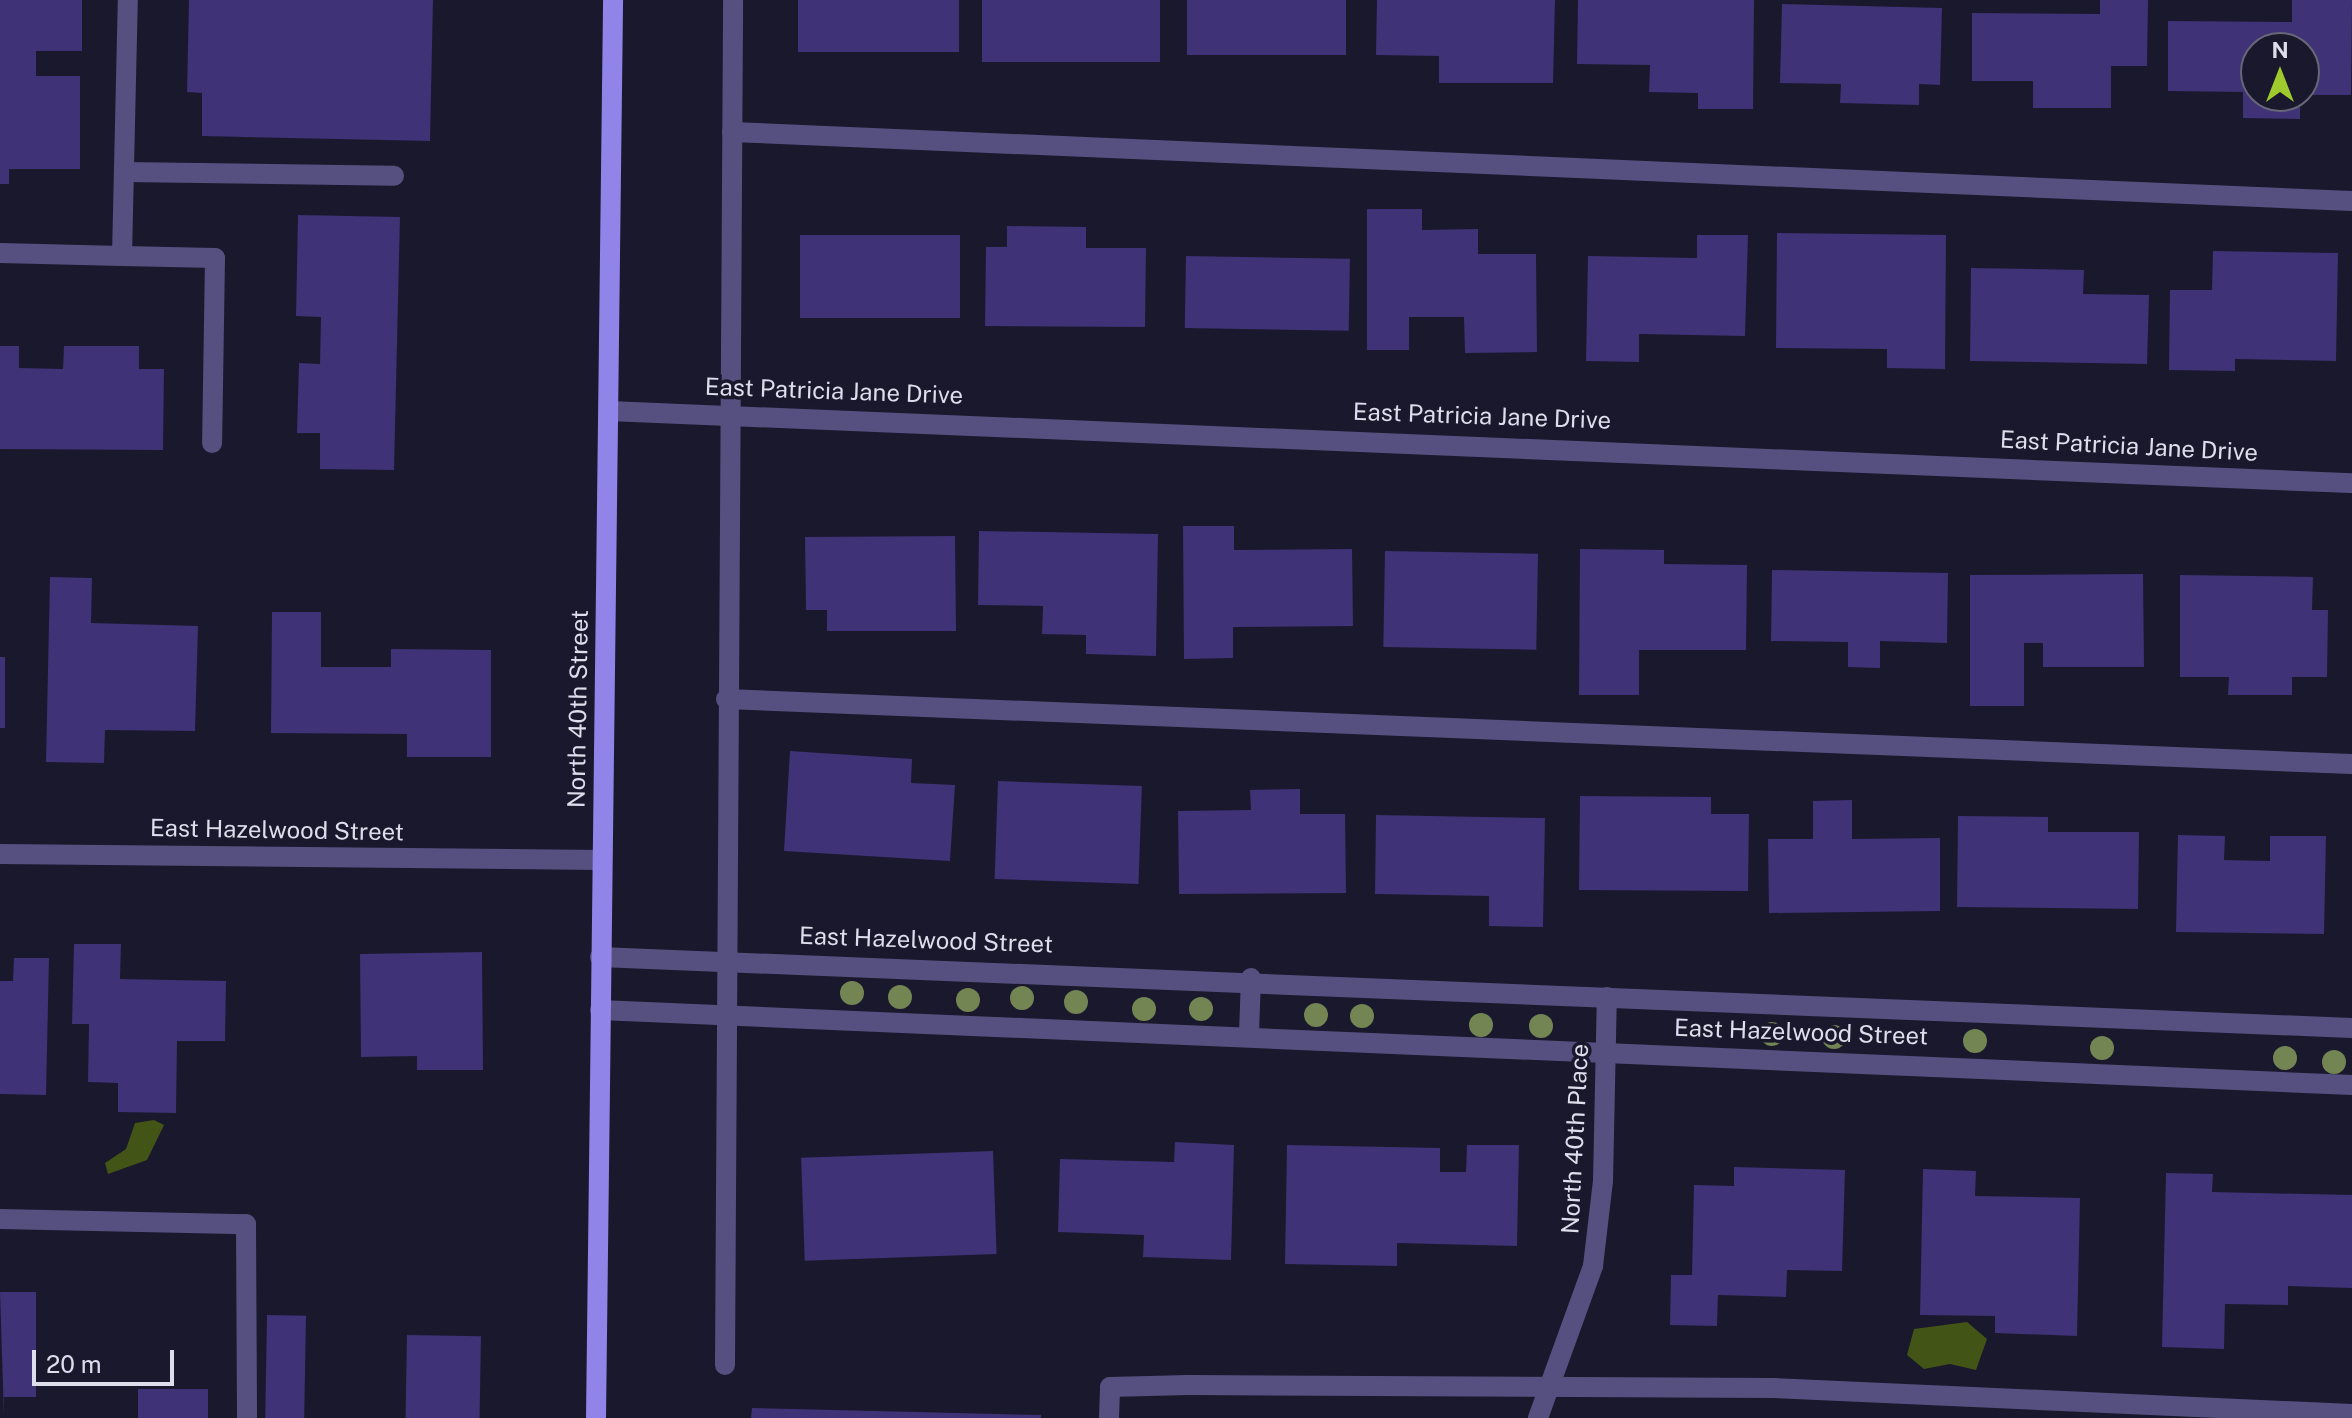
<!DOCTYPE html>
<style>
body{margin:0}
#map{position:relative;width:2352px;height:1418px;overflow:hidden;background:#1a182c;font-family:"Public Sans",sans-serif}
div>[style]{position:absolute}
[style*='--x']{left:calc(var(--x)*1px);top:calc(var(--y)*1px);width:calc(var(--w)*1px);rotate:calc(var(--a)*1deg)}
.water>*{inset:0;background:#425416}
.building>*{inset:0;background:#3f3276;transform-origin:0 0}
.minor>*{height:20px;margin:-10px;padding:0 10px;transform-origin:10px;border-radius:10px;background:#565080}
.major>*{height:20px;margin:-10px;padding:0 10px;transform-origin:10px;border-radius:10px;background:#9184e8}
.trees>*{width:24px;height:24px;margin:-12px;border-radius:50%;background:#728552}
span{translate:-50% -50%;white-space:nowrap;text-align:center;line-height:1.15;-webkit-text-stroke:7px #1a182c;paint-order:stroke}
.street-label{font-size:24px;color:#deddeb}
.north{position:absolute;left:2240px;top:32px;width:80px;height:80px;box-sizing:border-box;background:#1a182c;border:2px solid #686778;border-radius:50%;rotate:0deg;font-size:22px;font-weight:700;line-height:32px;text-align:center;color:#deddeb}
.north::after{content:'';display:block;margin:auto;width:28px;height:36px;background:#9fca2d;clip-path:polygon(50% 0,100% 100%,50% 72%,0 100%)}
.scale{position:absolute;left:32px;top:1350px;width:142px;height:36px;box-sizing:border-box;border:4px solid #deddeb;border-top:0;padding-left:10px;font-size:24px;line-height:28px;white-space:nowrap;color:#deddeb;-webkit-text-stroke:6px #1a182c;paint-order:stroke}
</style>
<div id="map">
<div class="water">
<div style="clip-path:polygon(154px 1120px,164px 1125px,147px 1160px,108px 1174px,105px 1163px,126px 1149px,135px 1123px)"></div>
<div style="clip-path:polygon(1967px 1322px,1987px 1339px,1976px 1370px,1950px 1364px,1924px 1369px,1907px 1355px,1914px 1329px)"></div>
</div>
<div class="building">
<div style="clip-path:polygon(0 0,82px 0,82px 51px,36px 51px,36px 76px,80px 76px,80px 169px,9px 169px,9px 184px,0 184px)"></div>
<div style="clip-path:polygon(189px 0,433px 0,430px 141px,202px 136px,202px 93px,187px 92px)"></div>
<div style="left:798px;top:0;width:161px;height:52px"></div>
<div style="left:982px;top:0;width:178px;height:62px"></div>
<div style="left:1187px;top:0;width:159px;height:55px"></div>
<div style="clip-path:polygon(1377px 0,1555px 0,1553px 83px,1439px 83px,1439px 56px,1376px 55px)"></div>
<div style="clip-path:polygon(1578px 0,1754px 0,1753px 109px,1698px 109px,1698px 93px,1649px 92px,1650px 65px,1577px 64px)"></div>
<div style="clip-path:polygon(2100px 0,2148px 0,2147px 66px,2111px 66px,2111px 108px,2033px 108px,2033px 81px,1972px 81px,1972px 13px,2100px 14px)"></div>
<div style="clip-path:polygon(2292px 0,2352px 0,2351px 95px,2304px 95px,2304px 48px,2256px 48px,2256px 96px,2300px 96px,2300px 119px,2243px 118px,2243px 92px,2168px 91px,2168px 21px,2292px 22px)"></div>
<div style="clip-path:polygon(1782px 4px,1942px 8px,1940px 85px,1919px 84px,1919px 105px,1840px 103px,1841px 84px,1780px 83px)"></div>
<div style="clip-path:polygon(1367px 209px,1422px 209px,1422px 230px,1478px 229px,1478px 254px,1536px 254px,1537px 352px,1465px 353px,1464px 317px,1409px 317px,1409px 350px,1367px 350px)"></div>
<div style="clip-path:polygon(298px 215px,400px 217px,394px 470px,320px 469px,320px 433px,297px 433px,299px 363px,320px 364px,321px 317px,296px 316px)"></div>
<div style="clip-path:polygon(1007px 226px,1086px 227px,1086px 248px,1146px 248px,1145px 327px,985px 326px,986px 247px,1007px 247px)"></div>
<div style="clip-path:polygon(1777px 233px,1946px 235px,1945px 369px,1887px 368px,1887px 349px,1776px 348px)"></div>
<div style="left:800px;top:235px;width:160px;height:83px"></div>
<div style="clip-path:polygon(1697px 235px,1748px 235px,1745px 336px,1639px 334px,1639px 362px,1586px 361px,1588px 256px,1697px 258px)"></div>
<div style="clip-path:polygon(2213px 251px,2338px 253px,2336px 361px,2235px 359px,2235px 371px,2169px 370px,2170px 290px,2212px 290px)"></div>
<div style="left:1186px;top:256px;width:164px;height:72px;rotate:1deg"></div>
<div style="clip-path:polygon(1971px 268px,2084px 270px,2083px 294px,2149px 295px,2147px 364px,1970px 361px)"></div>
<div style="clip-path:polygon(0 346px,19px 346px,19px 368px,63px 369px,64px 346px,139px 346px,139px 369px,164px 369px,163px 450px,0 449px)"></div>
<div style="clip-path:polygon(1183px 526px,1234px 526px,1234px 550px,1352px 549px,1353px 626px,1233px 627px,1233px 658px,1184px 659px)"></div>
<div style="clip-path:polygon(979px 531px,1158px 534px,1156px 656px,1086px 654px,1086px 635px,1042px 634px,1043px 606px,978px 605px)"></div>
<div style="clip-path:polygon(955px 536px,956px 631px,827px 631px,827px 610px,806px 610px,805px 537px)"></div>
<div style="clip-path:polygon(1580px 549px,1664px 550px,1664px 564px,1747px 565px,1746px 650px,1639px 650px,1639px 695px,1579px 695px)"></div>
<div style="left:1385px;top:551px;width:153px;height:96px;rotate:1deg"></div>
<div style="clip-path:polygon(1772px 570px,1948px 573px,1947px 643px,1880px 641px,1880px 668px,1848px 667px,1848px 642px,1771px 641px)"></div>
<div style="clip-path:polygon(2143px 574px,2144px 667px,2043px 667px,2043px 643px,2024px 643px,2024px 706px,1970px 706px,1970px 575px)"></div>
<div style="clip-path:polygon(2180px 575px,2313px 577px,2312px 610px,2328px 610px,2327px 677px,2292px 677px,2292px 695px,2228px 695px,2229px 677px,2180px 677px)"></div>
<div style="clip-path:polygon(50px 577px,92px 578px,91px 623px,198px 626px,195px 731px,105px 730px,104px 763px,46px 762px)"></div>
<div style="clip-path:polygon(272px 612px,321px 612px,321px 667px,391px 667px,391px 649px,491px 650px,491px 757px,407px 757px,407px 734px,271px 733px)"></div>
<div style="left:0;top:657px;width:5px;height:71px"></div>
<div style="clip-path:polygon(790px 751px,912px 759px,911px 783px,955px 785px,950px 861px,784px 851px)"></div>
<div style="left:998px;top:781px;width:144px;height:98px;rotate:2deg"></div>
<div style="clip-path:polygon(1300px 789px,1300px 814px,1345px 814px,1346px 893px,1179px 894px,1178px 811px,1251px 810px,1250px 790px)"></div>
<div style="clip-path:polygon(1580px 796px,1711px 797px,1711px 814px,1749px 814px,1748px 891px,1579px 890px)"></div>
<div style="clip-path:polygon(1852px 800px,1852px 839px,1940px 838px,1940px 911px,1769px 913px,1768px 839px,1813px 839px,1813px 801px)"></div>
<div style="clip-path:polygon(1376px 815px,1545px 818px,1543px 927px,1489px 926px,1489px 896px,1375px 894px)"></div>
<div style="clip-path:polygon(1958px 816px,2048px 817px,2048px 832px,2139px 832px,2138px 909px,1957px 907px)"></div>
<div style="clip-path:polygon(2178px 835px,2225px 836px,2224px 860px,2270px 861px,2270px 836px,2326px 836px,2324px 934px,2176px 932px)"></div>
<div style="clip-path:polygon(74px 944px,121px 944px,120px 979px,226px 981px,225px 1041px,177px 1041px,176px 1113px,118px 1112px,118px 1083px,88px 1082px,89px 1024px,72px 1024px)"></div>
<div style="clip-path:polygon(482px 952px,483px 1070px,417px 1070px,417px 1056px,361px 1057px,360px 954px)"></div>
<div style="clip-path:polygon(14px 958px,49px 958px,46px 1095px,0 1094px,0 981px,13px 981px)"></div>
<div style="clip-path:polygon(1175px 1142px,1234px 1145px,1231px 1260px,1143px 1257px,1144px 1235px,1058px 1232px,1060px 1159px,1174px 1162px)"></div>
<div style="clip-path:polygon(1287px 1145px,1440px 1148px,1440px 1172px,1466px 1172px,1467px 1145px,1519px 1145px,1517px 1246px,1397px 1243px,1397px 1266px,1285px 1264px)"></div>
<div style="left:993px;top:1151px;width:103px;height:192px;rotate:88deg"></div>
<div style="clip-path:polygon(1734px 1167px,1845px 1170px,1842px 1271px,1787px 1270px,1786px 1297px,1718px 1295px,1717px 1326px,1670px 1325px,1671px 1275px,1692px 1275px,1694px 1185px,1734px 1186px)"></div>
<div style="clip-path:polygon(1923px 1169px,1976px 1171px,1975px 1196px,2080px 1198px,2077px 1336px,1995px 1333px,1995px 1316px,1920px 1315px)"></div>
<div style="clip-path:polygon(2166px 1173px,2213px 1174px,2212px 1192px,2352px 1195px,2352px 1288px,2288px 1286px,2288px 1305px,2225px 1304px,2224px 1349px,2162px 1347px)"></div>
<div style="clip-path:polygon(0 1292px,36px 1292px,36px 1397px,4px 1397px,4px 1418px)"></div>
<div style="left:267px;top:1315px;width:39px;height:103px;rotate:1deg"></div>
<div style="left:407px;top:1335px;width:74px;height:83px;rotate:1deg"></div>
<div style="left:208px;top:1389px;width:29px;height:70px;rotate:90deg"></div>
<div style="clip-path:polygon(752px 1408px,1041px 1415px,1041px 1418px,751px 1418px)"></div>
</div>
<div class="minor">
<div style="--x:732;--y:132;--w:1621;--a:2.44"></div>
<div style="--x:124;--y:172;--w:270;--a:0.8"></div>
<div style="--x:0;--y:253;--w:122;--a:1.4"></div>
<div style="--x:122;--y:256;--w:256;--a:-88.7"></div>
<div style="--x:122;--y:256;--w:93;--a:1.2"></div>
<div style="--x:215;--y:258;--w:185;--a:90.9"></div>
<div style="--x:609;--y:411;--w:1744;--a:2.37"></div>
<div style="--x:726;--y:699;--w:1627;--a:2.29"></div>
<div style="--x:0;--y:854;--w:601;--a:0.57"></div>
<div style="--x:600;--y:957;--w:1753;--a:2.32"></div>
<div style="--x:600;--y:1010;--w:1754;--a:2.45"></div>
<div style="--x:1249;--y:1034;--w:56;--a:-88"></div>
<div style="--x:0;--y:1219;--w:246;--a:1.2"></div>
<div style="--x:246;--y:1224;--w:194;--a:89.7"></div>
<div style="--x:725;--y:1365;--w:1365;--a:-89.66"></div>
<div style="--x:1109;--y:1418;--w:31;--a:-88"></div>
<div style="--x:1110;--y:1387;--w:78;--a:-1.5"></div>
<div style="--x:1188;--y:1385;--w:586;--a:0.29"></div>
<div style="--x:1774;--y:1388;--w:579;--a:2.58"></div>
<div style="--x:1538;--y:1418;--w:162;--a:-70.1"></div>
<div style="--x:1593;--y:1266;--w:86;--a:-83.3"></div>
<div style="--x:1603;--y:1181;--w:184;--a:-88.8"></div>
</div>
<div class="major">
<div style="--x:596;--y:1418;--w:1418;--a:-89.31"></div>
</div>
<div class="trees">
<div style="left:852px;top:993px"></div>
<div style="left:900px;top:997px"></div>
<div style="left:1022px;top:998px"></div>
<div style="left:968px;top:1000px"></div>
<div style="left:1076px;top:1002px"></div>
<div style="left:1144px;top:1009px"></div>
<div style="left:1201px;top:1009px"></div>
<div style="left:1316px;top:1015px"></div>
<div style="left:1362px;top:1016px"></div>
<div style="left:1481px;top:1025px"></div>
<div style="left:1541px;top:1026px"></div>
<div style="left:1772px;top:1034px"></div>
<div style="left:1834px;top:1037px"></div>
<div style="left:1975px;top:1041px"></div>
<div style="left:2102px;top:1048px"></div>
<div style="left:2285px;top:1058px"></div>
<div style="left:2334px;top:1062px"></div>
</div>
<div class="street-label">
<span style="left:834px;top:391px;rotate:2deg">East Patricia Jane Drive</span>
<span style="left:1482px;top:416px;rotate:2deg">East Patricia Jane Drive</span>
<span style="left:2129px;top:446px;rotate:3deg">East Patricia Jane Drive</span>
<span style="left:578px;top:709px;rotate:-89deg">North 40th Street</span>
<span style="left:277px;top:830px;rotate:1deg">East Hazelwood Street</span>
<span style="left:926px;top:940px;rotate:2deg">East Hazelwood Street</span>
<span style="left:1801px;top:1032px;rotate:2deg">East Hazelwood Street</span>
<span style="left:1575px;top:1139px;rotate:-87deg">North 40th Place</span>
</div>
<div class="north">N</div>
<div class="scale">20 m</div>
</div>
